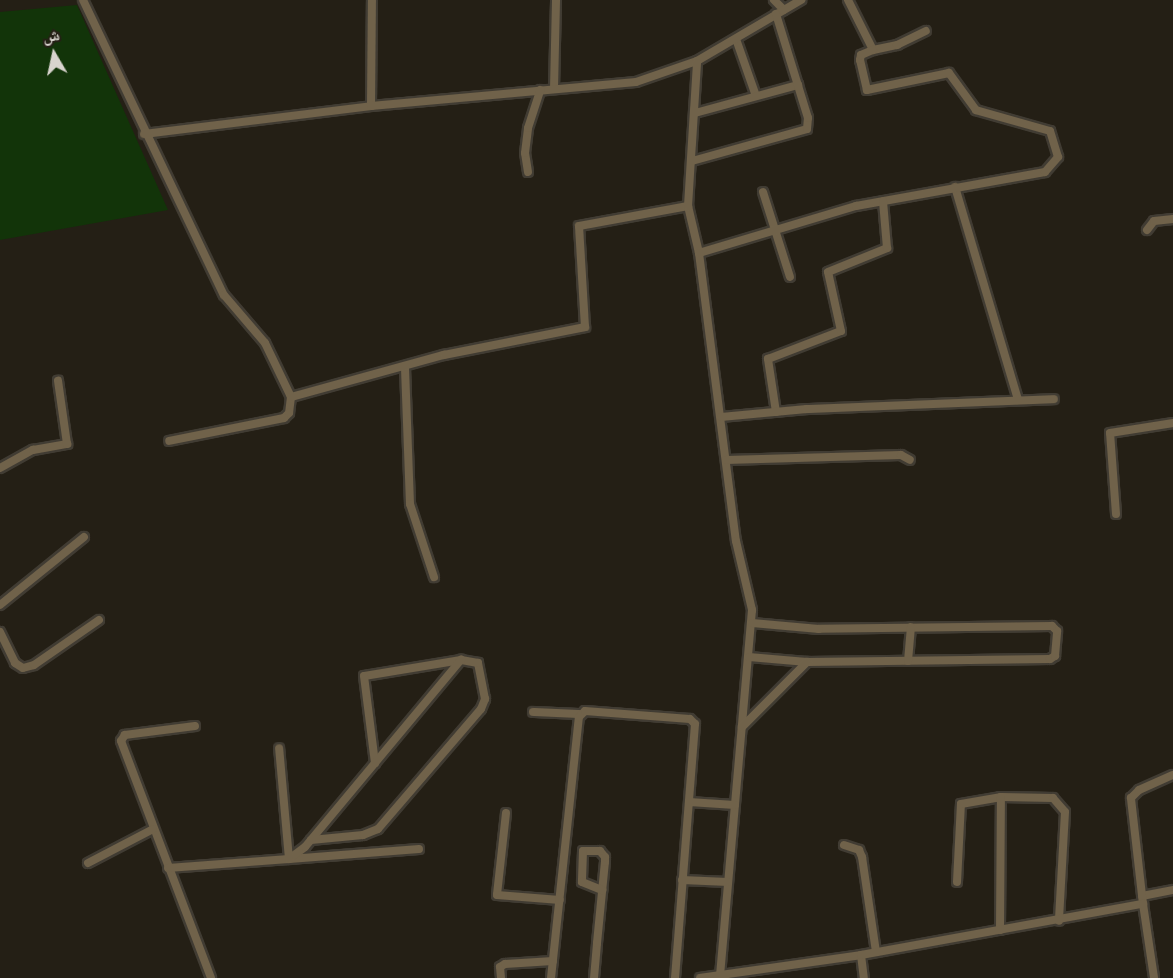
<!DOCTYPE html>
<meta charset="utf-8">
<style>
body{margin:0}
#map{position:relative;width:1173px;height:978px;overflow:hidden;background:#241f15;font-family:"Roboto Condensed","Noto Naskh Arabic",sans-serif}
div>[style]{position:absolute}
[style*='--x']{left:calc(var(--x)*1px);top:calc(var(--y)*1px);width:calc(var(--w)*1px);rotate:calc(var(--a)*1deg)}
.green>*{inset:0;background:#123409}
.roads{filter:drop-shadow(2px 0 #413c33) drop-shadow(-2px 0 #413c33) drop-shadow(0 2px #413c33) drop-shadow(0 -2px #413c33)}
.minor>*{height:8px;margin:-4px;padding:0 4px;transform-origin:4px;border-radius:4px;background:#70624a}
span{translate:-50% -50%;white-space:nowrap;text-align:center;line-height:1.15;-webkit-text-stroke:5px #241f15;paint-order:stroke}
.north{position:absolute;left:24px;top:24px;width:60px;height:60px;-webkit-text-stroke:4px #241f15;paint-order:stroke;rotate:351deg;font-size:16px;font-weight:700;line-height:24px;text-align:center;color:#d8d4ce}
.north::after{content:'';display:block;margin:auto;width:21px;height:27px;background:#d8d4ce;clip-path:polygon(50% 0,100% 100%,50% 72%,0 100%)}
</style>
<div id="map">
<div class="green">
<div style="clip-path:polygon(77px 5px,168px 210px,0 240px,0 12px)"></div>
</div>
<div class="roads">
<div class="minor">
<div style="--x:83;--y:0;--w:327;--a:64.5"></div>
<div style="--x:224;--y:295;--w:63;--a:49.5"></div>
<div style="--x:265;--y:343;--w:60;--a:64.3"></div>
<div style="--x:291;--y:397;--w:16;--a:97"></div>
<div style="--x:289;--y:413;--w:7;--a:135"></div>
<div style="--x:284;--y:418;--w:117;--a:168.7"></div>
<div style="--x:774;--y:0;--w:14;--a:45"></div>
<div style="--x:848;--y:0;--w:56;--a:63.4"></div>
<div style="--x:873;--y:50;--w:25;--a:-12"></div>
<div style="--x:897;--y:45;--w:32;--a:-26"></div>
<div style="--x:736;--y:39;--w:60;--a:70.7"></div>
<div style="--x:554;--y:89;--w:89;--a:-88.7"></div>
<div style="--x:371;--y:106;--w:106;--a:-89.5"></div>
<div style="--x:695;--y:113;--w:107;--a:-15.2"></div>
<div style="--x:144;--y:134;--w:229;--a:-7"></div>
<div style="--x:371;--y:106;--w:266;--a:-5.2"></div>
<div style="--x:636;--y:82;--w:65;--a:-19"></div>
<div style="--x:697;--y:61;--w:121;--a:-30.4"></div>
<div style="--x:692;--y:161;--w:119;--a:-15.5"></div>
<div style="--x:807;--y:129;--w:11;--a:-85"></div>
<div style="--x:808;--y:118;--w:109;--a:-107.1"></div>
<div style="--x:528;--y:172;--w:19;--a:-99"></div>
<div style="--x:525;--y:153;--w:25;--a:-83"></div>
<div style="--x:528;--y:128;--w:40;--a:-72"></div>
<div style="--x:955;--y:187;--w:222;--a:73.5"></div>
<div style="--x:763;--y:192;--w:89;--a:72.4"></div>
<div style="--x:688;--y:206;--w:48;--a:76.8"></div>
<div style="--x:699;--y:253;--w:290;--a:82.7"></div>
<div style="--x:736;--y:541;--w:71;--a:76.9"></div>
<div style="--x:752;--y:610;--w:365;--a:95"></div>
<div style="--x:1147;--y:230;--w:11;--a:-52"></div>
<div style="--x:1154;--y:221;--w:19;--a:-6"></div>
<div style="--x:699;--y:253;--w:164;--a:-16.7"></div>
<div style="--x:856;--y:206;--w:192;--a:-10.2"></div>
<div style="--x:1045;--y:172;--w:20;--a:-49"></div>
<div style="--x:1058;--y:157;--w:27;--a:-107"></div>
<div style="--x:1050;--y:131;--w:77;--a:-164.2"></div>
<div style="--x:976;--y:110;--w:46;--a:-126.1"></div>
<div style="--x:949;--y:73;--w:84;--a:168.3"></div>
<div style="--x:867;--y:90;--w:31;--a:-103"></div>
<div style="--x:860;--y:60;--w:5;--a:-79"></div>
<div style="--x:861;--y:55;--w:13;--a:-23"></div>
<div style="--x:405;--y:368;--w:136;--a:87.9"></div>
<div style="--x:410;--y:504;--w:77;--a:71.8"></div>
<div style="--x:291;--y:397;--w:159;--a:-15.4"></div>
<div style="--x:444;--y:355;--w:144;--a:-11.2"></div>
<div style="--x:585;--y:327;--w:101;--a:-93.4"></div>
<div style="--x:579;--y:226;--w:111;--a:-10.4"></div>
<div style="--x:688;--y:206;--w:145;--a:-86.4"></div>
<div style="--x:776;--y:412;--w:54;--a:-98.6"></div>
<div style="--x:768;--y:359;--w:78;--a:-21"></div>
<div style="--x:841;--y:331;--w:60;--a:-102.4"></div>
<div style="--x:828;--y:272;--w:64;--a:-22.1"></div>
<div style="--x:887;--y:248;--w:47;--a:-94.9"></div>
<div style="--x:721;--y:417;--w:86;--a:-5.3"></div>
<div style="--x:807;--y:409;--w:247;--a:-2.3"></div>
<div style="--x:726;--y:460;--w:175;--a:-1.6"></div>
<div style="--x:901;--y:455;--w:10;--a:29"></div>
<div style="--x:0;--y:468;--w:38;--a:-29"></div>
<div style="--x:33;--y:450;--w:35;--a:-10"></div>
<div style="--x:67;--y:444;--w:64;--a:-98.1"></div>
<div style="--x:1116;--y:514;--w:81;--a:-94.2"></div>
<div style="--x:1110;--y:433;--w:64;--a:-9"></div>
<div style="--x:0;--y:605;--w:108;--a:-39"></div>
<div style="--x:0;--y:632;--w:34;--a:64"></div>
<div style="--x:15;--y:663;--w:9;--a:32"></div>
<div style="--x:23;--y:668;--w:11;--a:-15"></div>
<div style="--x:34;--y:665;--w:79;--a:-34.7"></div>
<div style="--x:749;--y:657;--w:58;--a:4.9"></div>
<div style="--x:807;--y:662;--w:243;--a:-0.7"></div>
<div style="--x:1050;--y:659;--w:6;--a:-31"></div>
<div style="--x:1055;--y:656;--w:25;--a:-85"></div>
<div style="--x:1057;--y:631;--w:7;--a:-135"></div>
<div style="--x:1052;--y:626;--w:233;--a:179.3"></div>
<div style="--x:819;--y:629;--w:67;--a:-174.9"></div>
<div style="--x:908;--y:661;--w:34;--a:-85"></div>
<div style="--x:533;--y:712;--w:47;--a:2.4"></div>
<div style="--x:195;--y:726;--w:71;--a:172.7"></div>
<div style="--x:125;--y:735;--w:7;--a:124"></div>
<div style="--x:121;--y:741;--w:254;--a:69.2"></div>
<div style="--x:742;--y:727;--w:92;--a:-45"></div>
<div style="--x:689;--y:802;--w:46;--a:3.7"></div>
<div style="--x:506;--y:813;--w:82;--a:96.3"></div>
<div style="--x:497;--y:895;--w:63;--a:4.5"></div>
<div style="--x:311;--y:840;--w:52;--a:-5.5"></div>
<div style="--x:363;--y:835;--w:16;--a:-22"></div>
<div style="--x:378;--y:829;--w:158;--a:-49.4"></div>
<div style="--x:481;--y:709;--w:11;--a:-68"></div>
<div style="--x:485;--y:699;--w:37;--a:-101"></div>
<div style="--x:478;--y:663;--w:17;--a:-170"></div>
<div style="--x:461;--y:660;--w:98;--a:170.6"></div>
<div style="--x:364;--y:676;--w:88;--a:82.8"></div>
<div style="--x:844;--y:845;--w:16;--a:18"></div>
<div style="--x:859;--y:850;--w:8;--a:67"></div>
<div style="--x:862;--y:857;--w:96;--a:81.6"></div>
<div style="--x:419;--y:849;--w:130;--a:175.6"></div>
<div style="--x:289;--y:859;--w:20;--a:-37"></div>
<div style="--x:305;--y:847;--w:244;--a:-50.2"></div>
<div style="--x:88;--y:863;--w:73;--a:-27.6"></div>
<div style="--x:168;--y:868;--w:121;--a:-4.3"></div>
<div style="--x:289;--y:859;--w:111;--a:-95.1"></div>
<div style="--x:682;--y:880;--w:46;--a:2.5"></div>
<div style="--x:957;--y:882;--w:78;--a:-87.1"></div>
<div style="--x:961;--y:804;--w:41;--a:-9.9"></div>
<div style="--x:1001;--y:797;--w:52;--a:1.1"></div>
<div style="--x:1053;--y:798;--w:18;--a:49"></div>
<div style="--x:1065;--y:812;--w:109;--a:93.2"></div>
<div style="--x:1142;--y:896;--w:32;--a:-11"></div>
<div style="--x:1143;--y:904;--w:107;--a:-96.5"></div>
<div style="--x:1131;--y:798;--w:11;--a:-45"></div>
<div style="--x:1139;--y:790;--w:37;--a:-24"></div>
<div style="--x:1000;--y:930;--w:133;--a:-89.6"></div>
<div style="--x:861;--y:955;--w:23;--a:83"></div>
<div style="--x:501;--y:978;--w:11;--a:-95"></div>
<div style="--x:500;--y:967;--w:6;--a:-31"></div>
<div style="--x:505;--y:964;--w:48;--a:-3.6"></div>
<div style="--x:551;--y:978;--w:262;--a:-83.9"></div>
<div style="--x:579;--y:717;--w:8;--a:-45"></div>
<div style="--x:585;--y:711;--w:105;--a:4.4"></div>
<div style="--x:690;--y:719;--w:7;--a:45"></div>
<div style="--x:695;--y:724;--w:255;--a:94.5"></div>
<div style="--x:594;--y:978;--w:35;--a:-85"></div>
<div style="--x:597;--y:943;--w:81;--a:-84.4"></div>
<div style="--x:605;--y:862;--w:5;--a:-90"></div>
<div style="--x:605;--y:857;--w:8;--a:-130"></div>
<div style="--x:600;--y:851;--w:17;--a:180"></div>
<div style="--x:583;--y:851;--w:31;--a:92"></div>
<div style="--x:582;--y:882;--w:22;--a:22"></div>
<div style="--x:700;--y:978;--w:163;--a:-8.1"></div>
<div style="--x:861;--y:955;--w:287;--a:-10.3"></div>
<div style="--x:1143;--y:904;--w:75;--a:81.5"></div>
</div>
</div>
<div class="north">ش</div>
</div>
